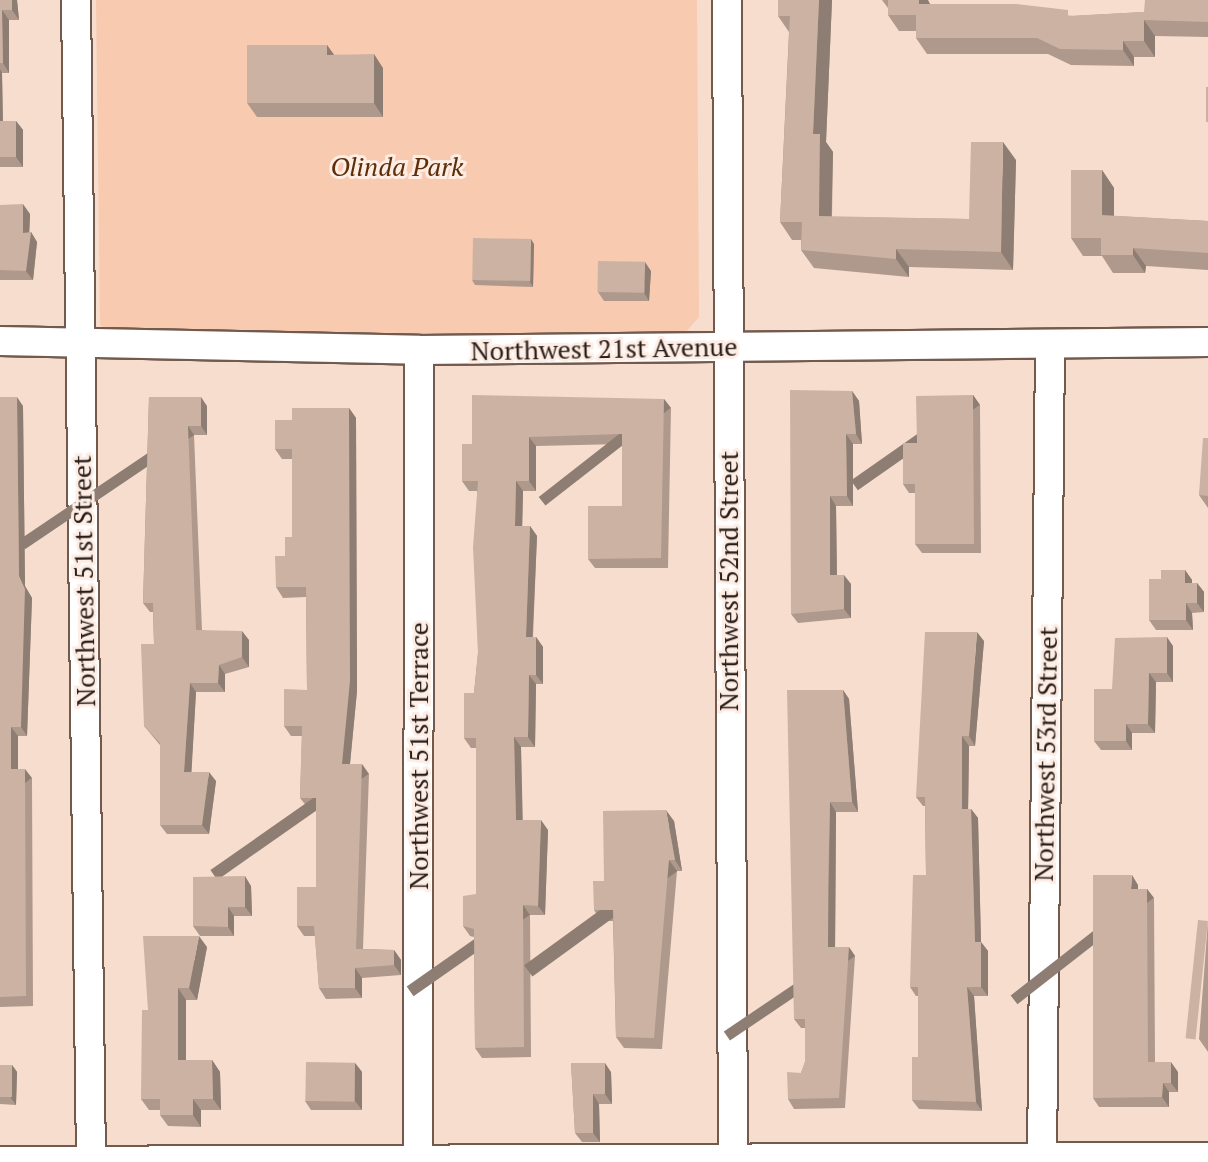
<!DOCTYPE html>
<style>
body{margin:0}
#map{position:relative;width:1208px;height:1162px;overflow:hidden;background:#f7ddce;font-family:"PT Serif",serif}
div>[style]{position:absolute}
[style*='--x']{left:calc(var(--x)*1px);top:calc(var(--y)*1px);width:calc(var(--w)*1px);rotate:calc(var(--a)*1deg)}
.green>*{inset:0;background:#f8caaf}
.roads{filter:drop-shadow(2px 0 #725b4e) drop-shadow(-2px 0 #725b4e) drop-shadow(0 2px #725b4e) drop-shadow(0 -2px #725b4e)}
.minor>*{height:28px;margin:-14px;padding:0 14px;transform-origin:14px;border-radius:14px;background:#fff}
.wall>*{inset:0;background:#af998c}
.shaded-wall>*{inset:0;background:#8e7d72;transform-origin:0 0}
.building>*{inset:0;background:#cbb2a3;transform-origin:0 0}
span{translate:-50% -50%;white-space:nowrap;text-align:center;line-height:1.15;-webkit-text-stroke:6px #fdede4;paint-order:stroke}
.park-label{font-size:26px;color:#5e2e09;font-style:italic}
.street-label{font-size:26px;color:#281e19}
</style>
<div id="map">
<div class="green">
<div style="clip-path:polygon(96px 0,697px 0,699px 317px,684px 334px,111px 334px,100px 325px)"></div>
</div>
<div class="roads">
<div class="minor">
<div style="--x:76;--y:0;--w:1162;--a:89.26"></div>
<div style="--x:727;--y:0;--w:1162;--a:89.7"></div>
<div style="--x:0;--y:341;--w:419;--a:1.2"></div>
<div style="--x:419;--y:350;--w:789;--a:-0.58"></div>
<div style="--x:0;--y:1161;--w:1208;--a:-0.19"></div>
<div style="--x:418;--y:1162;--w:812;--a:-89.93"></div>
<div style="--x:1042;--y:1162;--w:816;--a:-89.44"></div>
</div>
</div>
<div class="wall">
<div style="clip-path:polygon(0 0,17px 0,19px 20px,9px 20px,9px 73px,2px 73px,3px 121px,16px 121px,23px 130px,23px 167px,0 167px)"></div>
<div style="clip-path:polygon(832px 0,826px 142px,833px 152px,832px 217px,969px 219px,1016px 160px,1013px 270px,909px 267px,909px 277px,814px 268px,801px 250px,801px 240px,792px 240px,780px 222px,789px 32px,778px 16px)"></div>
<div style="clip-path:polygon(882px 0,927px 0,930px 4px,1073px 16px,1144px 12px,1208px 0,1208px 37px,1155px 36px,1155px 57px,1134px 57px,1134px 66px,1071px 65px,1048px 54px,927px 54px,916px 38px,916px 31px,899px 31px,888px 15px,888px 8px)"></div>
<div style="clip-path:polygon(327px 45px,334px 55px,383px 68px,383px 117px,257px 117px,247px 103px)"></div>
<div style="clip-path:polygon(1102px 170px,1114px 188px,1114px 216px,1208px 221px,1208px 270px,1146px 266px,1145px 273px,1113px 273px,1102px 256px,1083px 256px,1071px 238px)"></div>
<div style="clip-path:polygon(0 205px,30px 214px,29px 232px,31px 232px,37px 242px,33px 280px,0 280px)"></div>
<div style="clip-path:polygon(534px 244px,533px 287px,475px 285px,472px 280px)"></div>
<div style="clip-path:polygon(651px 271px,649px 301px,604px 301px,598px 292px)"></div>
<div style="clip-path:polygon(852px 391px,859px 401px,862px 444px,853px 444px,853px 506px,836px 506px,837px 575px,851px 584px,851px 618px,798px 623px,791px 614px)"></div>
<div style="clip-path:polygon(973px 395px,980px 405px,981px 553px,922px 553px,915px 544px,915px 493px,909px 493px,903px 484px,917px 443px)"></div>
<div style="clip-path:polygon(0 397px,23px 406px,25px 586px,32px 598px,27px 736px,18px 736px,18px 769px,32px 778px,33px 1006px,0 1007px)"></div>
<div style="clip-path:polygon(149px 397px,207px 406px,207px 435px,194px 435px,202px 630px,249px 640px,249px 667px,225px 674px,225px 692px,196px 692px,191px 772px,216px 781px,209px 834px,167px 834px,160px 825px,160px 745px,144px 726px,154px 644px,153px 612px,150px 612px,143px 603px)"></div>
<div style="clip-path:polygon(664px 399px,671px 408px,668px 568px,595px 568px,588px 559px,622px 506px,622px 444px,536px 446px,536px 491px,523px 491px,522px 526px,530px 526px,537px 536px,533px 637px,536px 637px,543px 647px,543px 684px,536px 684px,535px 747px,521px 747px,522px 820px,548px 830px,545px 915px,530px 915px,531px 1057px,482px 1058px,475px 1048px,474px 937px,470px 936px,463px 926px,476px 894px,476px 748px,471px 748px,464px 738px,474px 693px,478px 653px,477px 491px,469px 491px,462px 481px,472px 444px)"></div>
<div style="clip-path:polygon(349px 408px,356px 418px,357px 691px,350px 764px,369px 774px,363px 949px,394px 950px,401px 960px,401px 975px,362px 978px,362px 998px,326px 999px,319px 988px,315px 936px,304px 936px,297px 926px,316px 887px,316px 808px,308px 808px,300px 798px,302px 736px,291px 736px,284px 726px,307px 690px,306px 597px,283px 598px,276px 587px,292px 537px,292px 459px,282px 459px,275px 449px,292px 420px)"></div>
<div style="clip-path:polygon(1208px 438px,1208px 508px,1199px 495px)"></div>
<div style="clip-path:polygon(1185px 570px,1192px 580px,1192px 583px,1197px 583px,1204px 592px,1204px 612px,1192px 613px,1193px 630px,1156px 630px,1149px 620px,1161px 579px)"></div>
<div style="clip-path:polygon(984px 641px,975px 746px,969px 746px,968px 809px,971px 809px,978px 818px,981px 942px,988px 951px,988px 996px,974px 996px,982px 1111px,919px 1109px,912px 1100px,918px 1057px,918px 996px,916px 996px,910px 987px,926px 875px,925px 806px,923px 806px,916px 797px)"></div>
<div style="clip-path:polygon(1173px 646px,1173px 682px,1156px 682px,1155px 733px,1132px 733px,1132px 750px,1101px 750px,1094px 741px,1112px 689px)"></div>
<div style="clip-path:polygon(843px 690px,849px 699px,858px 812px,836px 812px,835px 947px,855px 956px,845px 1108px,794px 1109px,788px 1099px,801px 1073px,805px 1062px,805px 1028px,801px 1028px,794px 1019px)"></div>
<div style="clip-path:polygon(674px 821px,682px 871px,677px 871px,662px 1049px,624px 1048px,616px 1037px,613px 921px,601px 921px,594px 910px,604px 881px)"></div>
<div style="clip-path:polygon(1138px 885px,1138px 889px,1147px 889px,1154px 898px,1155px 1062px,1178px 1072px,1178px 1092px,1169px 1092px,1169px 1107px,1099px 1107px,1093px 1098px)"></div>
<div style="clip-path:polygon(251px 886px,252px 916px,234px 916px,234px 936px,200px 936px,193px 926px)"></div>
<div style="clip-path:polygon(1208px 921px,1208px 1052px,1199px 1039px)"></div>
<div style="clip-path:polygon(207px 947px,197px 1000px,186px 1000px,186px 1060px,212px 1060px,220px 1072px,221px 1110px,201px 1110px,201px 1127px,168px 1126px,160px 1115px,160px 1110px,149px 1110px,141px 1099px,148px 1010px)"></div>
<div style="clip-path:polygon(355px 1063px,362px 1072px,362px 1110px,311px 1110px,305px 1101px)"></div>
<div style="clip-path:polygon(571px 1063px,611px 1072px,612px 1104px,599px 1104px,600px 1142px,582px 1142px,575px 1133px)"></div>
<div style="clip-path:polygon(0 1065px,12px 1065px,17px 1072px,16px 1105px,0 1104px)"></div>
</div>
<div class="shaded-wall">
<div style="clip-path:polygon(12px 0,17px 0,19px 20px,12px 10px)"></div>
<div style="clip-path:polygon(819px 0,832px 0,826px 142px,833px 152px,831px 234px,819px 216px,813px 134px)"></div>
<div style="clip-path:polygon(919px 0,928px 0,930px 4px,930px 20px,919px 4px)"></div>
<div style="clip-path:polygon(2px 10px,9px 20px,9px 73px,3px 63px)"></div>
<div style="clip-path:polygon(1144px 20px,1155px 36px,1155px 57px,1144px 41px)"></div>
<div style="clip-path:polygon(1123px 41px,1134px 57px,1134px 66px,1123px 50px)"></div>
<div style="clip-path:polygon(327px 45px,337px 59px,327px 55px)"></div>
<div style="clip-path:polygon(374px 54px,383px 68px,383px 117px,374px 103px)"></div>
<div style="clip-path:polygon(0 69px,2px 73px,3px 131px,0 126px)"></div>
<div style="clip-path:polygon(16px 121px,23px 130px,23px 167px,16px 157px)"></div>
<div style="clip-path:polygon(1003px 142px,1016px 160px,1013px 270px,1001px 252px)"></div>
<div style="clip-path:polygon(1102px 170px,1114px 188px,1114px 233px,1102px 215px)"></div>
<div style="clip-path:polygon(23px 204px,30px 214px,29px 242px,23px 233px)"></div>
<div style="clip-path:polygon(31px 232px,37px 242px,33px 280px,26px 271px)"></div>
<div style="clip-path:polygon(531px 239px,534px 244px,533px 287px,530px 282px)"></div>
<div style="clip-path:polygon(1133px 248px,1146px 266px,1145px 273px,1133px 255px)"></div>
<div style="clip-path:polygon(896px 249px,909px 267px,909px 277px,896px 259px)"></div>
<div style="clip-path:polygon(645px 262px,651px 271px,649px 301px,643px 291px)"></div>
<div style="clip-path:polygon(852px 391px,859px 401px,862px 444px,856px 434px)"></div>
<div style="left:973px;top:395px;width:12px;height:149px;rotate:55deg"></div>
<div style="clip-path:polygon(17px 397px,23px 406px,25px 586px,32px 598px,27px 736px,21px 727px)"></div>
<div style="clip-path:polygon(201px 397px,207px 406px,207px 435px,201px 426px)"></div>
<div style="left:664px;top:399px;width:11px;height:159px;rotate:52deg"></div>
<div style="clip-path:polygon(349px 408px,356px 418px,357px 691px,349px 774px,342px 764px)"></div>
<div style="left:188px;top:426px;width:11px;height:204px;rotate:56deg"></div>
<div style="clip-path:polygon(846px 434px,853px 444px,853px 506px,847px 496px)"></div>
<div style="clip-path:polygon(529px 437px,536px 446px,536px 491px,529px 481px)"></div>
<div style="clip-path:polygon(516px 481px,523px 491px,522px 536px,515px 526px)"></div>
<div style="clip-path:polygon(830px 496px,836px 506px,837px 584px,830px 575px)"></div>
<div style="clip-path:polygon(530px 526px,537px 536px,532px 647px,526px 637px)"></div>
<div style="clip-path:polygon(1185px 570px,1192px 580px,1192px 593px,1185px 583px)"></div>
<div style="clip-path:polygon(844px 575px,851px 584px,851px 618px,844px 609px)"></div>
<div style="clip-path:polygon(1197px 583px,1204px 592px,1204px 612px,1197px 603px)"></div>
<div style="clip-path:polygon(1186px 603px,1192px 613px,1193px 630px,1186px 620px)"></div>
<div style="clip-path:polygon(242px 631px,249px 640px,249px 667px,242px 657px)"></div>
<div style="clip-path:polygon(977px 632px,984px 641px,975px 746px,969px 736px)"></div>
<div style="clip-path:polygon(536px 637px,543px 647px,543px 684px,536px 675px)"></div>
<div style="clip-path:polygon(1167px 637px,1173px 646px,1173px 682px,1167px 673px)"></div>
<div style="clip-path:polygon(219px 665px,225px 674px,225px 692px,218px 683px)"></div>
<div style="clip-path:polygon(1149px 673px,1156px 682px,1155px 733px,1148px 724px)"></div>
<div style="clip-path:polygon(529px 675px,536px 684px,535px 747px,528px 737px)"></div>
<div style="clip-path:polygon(190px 683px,196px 692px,191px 781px,184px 772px)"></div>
<div style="clip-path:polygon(843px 690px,849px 699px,858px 812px,852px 802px)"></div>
<div style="clip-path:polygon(1126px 724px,1132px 733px,1132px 750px,1126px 741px)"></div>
<div style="clip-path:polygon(11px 727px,18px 736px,18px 778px,11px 769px)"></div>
<div style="clip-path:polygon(962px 736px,969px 746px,968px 818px,962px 809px)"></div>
<div style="clip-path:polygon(514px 737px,521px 747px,523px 830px,516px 820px)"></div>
<div style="left:362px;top:764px;width:12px;height:185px;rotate:55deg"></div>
<div style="left:25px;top:769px;width:11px;height:227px;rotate:52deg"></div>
<div style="clip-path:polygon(209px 772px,216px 781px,209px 834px,202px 825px)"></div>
<div style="clip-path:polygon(830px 802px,836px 812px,835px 956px,828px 947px)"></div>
<div style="clip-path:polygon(971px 809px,978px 818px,981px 942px,988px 951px,988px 996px,981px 987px,975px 942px)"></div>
<div style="clip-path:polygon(666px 810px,674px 821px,682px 871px,675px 860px)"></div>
<div style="clip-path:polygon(541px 820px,548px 830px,545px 915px,538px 906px)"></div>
<div style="left:669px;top:860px;width:14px;height:179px;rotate:54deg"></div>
<div style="clip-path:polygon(1132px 875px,1138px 885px,1138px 899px,1131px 889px)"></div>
<div style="clip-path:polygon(245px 876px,251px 886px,252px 916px,245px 907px)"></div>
<div style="left:1147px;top:889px;width:11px;height:173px;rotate:52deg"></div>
<div style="left:523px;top:905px;width:12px;height:142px;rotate:55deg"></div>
<div style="clip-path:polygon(228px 907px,234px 916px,234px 936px,228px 927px)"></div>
<div style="clip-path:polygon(199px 936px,207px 947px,197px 1000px,189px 988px)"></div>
<div style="left:849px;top:947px;width:11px;height:151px;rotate:56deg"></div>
<div style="clip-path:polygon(394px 950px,401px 960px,401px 975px,394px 965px)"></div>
<div style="clip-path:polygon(355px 968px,362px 978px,362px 998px,355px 988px)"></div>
<div style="clip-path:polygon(967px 987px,974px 996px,982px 1111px,976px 1102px)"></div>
<div style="clip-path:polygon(178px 988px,186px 1000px,186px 1071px,178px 1060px)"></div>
<div style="clip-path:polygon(212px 1060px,220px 1072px,221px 1110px,213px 1099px)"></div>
<div style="clip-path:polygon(1171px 1062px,1178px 1072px,1178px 1092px,1171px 1083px)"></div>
<div style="clip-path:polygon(355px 1063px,362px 1072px,362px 1110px,355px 1101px)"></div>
<div style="clip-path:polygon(605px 1063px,611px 1072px,612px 1104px,605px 1094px)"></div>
<div style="clip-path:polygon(12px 1065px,17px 1072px,16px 1105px,11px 1098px)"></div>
<div style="clip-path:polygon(1163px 1083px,1169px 1092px,1169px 1107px,1162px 1097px)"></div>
<div style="clip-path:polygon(593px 1094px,599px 1104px,600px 1142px,593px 1133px)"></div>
<div style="clip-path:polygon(193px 1099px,201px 1110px,201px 1127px,193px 1115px)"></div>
</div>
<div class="building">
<div style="clip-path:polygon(0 0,12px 0,12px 10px,2px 10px,3px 63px,0 63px)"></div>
<div style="clip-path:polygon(778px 0,819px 0,813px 134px,820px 134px,819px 216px,969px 219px,971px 142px,1003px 142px,1001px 252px,896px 249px,896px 259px,801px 250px,802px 222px,780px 222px,790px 16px,778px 16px)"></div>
<div style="clip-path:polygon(888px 0,919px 0,919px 4px,1015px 4px,1068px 10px,1068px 16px,1144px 12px,1145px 0,1208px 0,1208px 22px,1144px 20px,1144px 41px,1123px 41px,1123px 50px,1060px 49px,1037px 38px,916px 38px,916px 15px,888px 15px)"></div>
<div style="clip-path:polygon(247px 45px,327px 45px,327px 55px,374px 54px,374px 103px,247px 103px)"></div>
<div style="left:1206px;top:87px;width:2px;height:35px"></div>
<div style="left:0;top:121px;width:16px;height:36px"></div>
<div style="clip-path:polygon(1071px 170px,1102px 170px,1102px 215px,1208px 221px,1208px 253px,1133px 248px,1133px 255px,1101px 255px,1101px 238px,1071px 238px)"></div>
<div style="clip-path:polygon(23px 204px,23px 233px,31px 232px,26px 271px,0 270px,0 205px)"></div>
<div style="left:473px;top:238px;width:58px;height:42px;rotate:1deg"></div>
<div style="left:598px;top:261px;width:47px;height:31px;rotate:1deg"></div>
<div style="clip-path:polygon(790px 390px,852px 391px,856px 434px,846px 434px,847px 496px,830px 496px,830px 575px,844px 575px,844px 609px,791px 614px)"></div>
<div style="clip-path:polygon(472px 395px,664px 399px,661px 558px,588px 559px,588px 506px,622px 506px,622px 434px,529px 437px,529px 481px,516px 481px,515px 526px,530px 526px,526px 637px,536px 637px,536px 675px,529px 675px,528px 737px,514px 737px,516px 820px,541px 820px,538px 906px,523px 905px,524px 1047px,475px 1048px,474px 929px,463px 926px,463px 896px,476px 894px,476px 738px,464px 738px,464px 693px,474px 693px,478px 653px,473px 547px,478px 481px,462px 481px,462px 444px,472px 444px)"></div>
<div style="clip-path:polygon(973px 395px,974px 544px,915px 544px,915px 484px,903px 484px,903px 443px,917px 443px,916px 396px)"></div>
<div style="clip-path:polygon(0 397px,17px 397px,19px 576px,25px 589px,21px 727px,11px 727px,11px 769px,25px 769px,26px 996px,0 997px)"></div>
<div style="clip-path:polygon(149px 397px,201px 397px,201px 426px,188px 426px,196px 630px,242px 631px,242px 657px,219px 665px,218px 683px,190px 683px,184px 772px,209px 772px,202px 825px,160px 825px,160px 743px,144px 726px,141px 644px,154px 644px,153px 603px,143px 603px)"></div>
<div style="clip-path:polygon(292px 408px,349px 408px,350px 681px,342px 764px,362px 764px,356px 949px,394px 950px,394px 965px,355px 968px,355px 988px,319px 988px,314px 926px,297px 926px,297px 887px,316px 887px,316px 798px,300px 798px,302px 726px,284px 726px,284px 689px,307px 690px,306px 587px,276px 587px,275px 556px,285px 556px,285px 537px,292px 537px,292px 449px,275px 449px,275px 420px,292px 420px)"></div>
<div style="clip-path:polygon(1203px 438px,1208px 438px,1208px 496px,1199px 495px)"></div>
<div style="clip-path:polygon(1161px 570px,1185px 570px,1185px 583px,1197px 583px,1197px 603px,1186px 603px,1186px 620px,1149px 620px,1149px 579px,1161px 579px)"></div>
<div style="clip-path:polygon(925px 632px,977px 632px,969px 736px,962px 736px,962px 809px,971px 809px,975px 942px,981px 942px,981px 987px,967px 987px,976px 1102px,912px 1100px,912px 1057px,918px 1057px,918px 987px,910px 987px,913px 875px,926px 875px,925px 797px,916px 797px)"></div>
<div style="clip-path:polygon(1167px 637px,1167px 673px,1149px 673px,1148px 724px,1126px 724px,1126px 741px,1094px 741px,1094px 689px,1112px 689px,1115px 638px)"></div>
<div style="clip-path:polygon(787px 690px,843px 690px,852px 802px,830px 802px,828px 888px,828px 947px,849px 947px,839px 1098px,788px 1099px,787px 1072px,801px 1073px,805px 1062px,805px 1019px,794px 1019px)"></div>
<div style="clip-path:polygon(666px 810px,675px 860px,669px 860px,654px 1038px,616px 1037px,613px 910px,594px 910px,593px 881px,604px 881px,603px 811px)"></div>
<div style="clip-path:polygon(1093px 875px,1132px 875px,1131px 889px,1147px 889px,1148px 1062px,1171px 1062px,1171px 1083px,1163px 1083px,1162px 1097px,1093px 1098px)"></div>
<div style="clip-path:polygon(245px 876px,245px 907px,228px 907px,228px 927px,193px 926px,193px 877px)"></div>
<div style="left:1198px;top:920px;width:10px;height:119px;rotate:6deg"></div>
<div style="clip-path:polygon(143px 936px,199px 936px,189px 988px,178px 988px,178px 1060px,212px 1060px,213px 1099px,193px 1099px,193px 1115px,160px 1115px,160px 1099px,141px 1099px,142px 1010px,148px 1010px)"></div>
<div style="left:306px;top:1062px;width:49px;height:39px;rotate:1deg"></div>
<div style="clip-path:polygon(571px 1063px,605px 1063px,605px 1094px,593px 1094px,593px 1133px,575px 1133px)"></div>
<div style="left:0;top:1065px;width:12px;height:32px"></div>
</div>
<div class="park-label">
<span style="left:397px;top:167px">Olinda Park</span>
</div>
<div class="street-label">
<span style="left:604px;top:349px;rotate:-1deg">Northwest 21st Avenue</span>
<span style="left:84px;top:581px;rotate:-91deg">Northwest 51st Street</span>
<span style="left:729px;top:581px;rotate:-90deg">Northwest 52nd Street</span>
<span style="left:1046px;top:754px;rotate:-89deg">Northwest 53rd Street</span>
<span style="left:419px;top:756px;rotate:-90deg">Northwest 51st Terrace</span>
</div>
</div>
